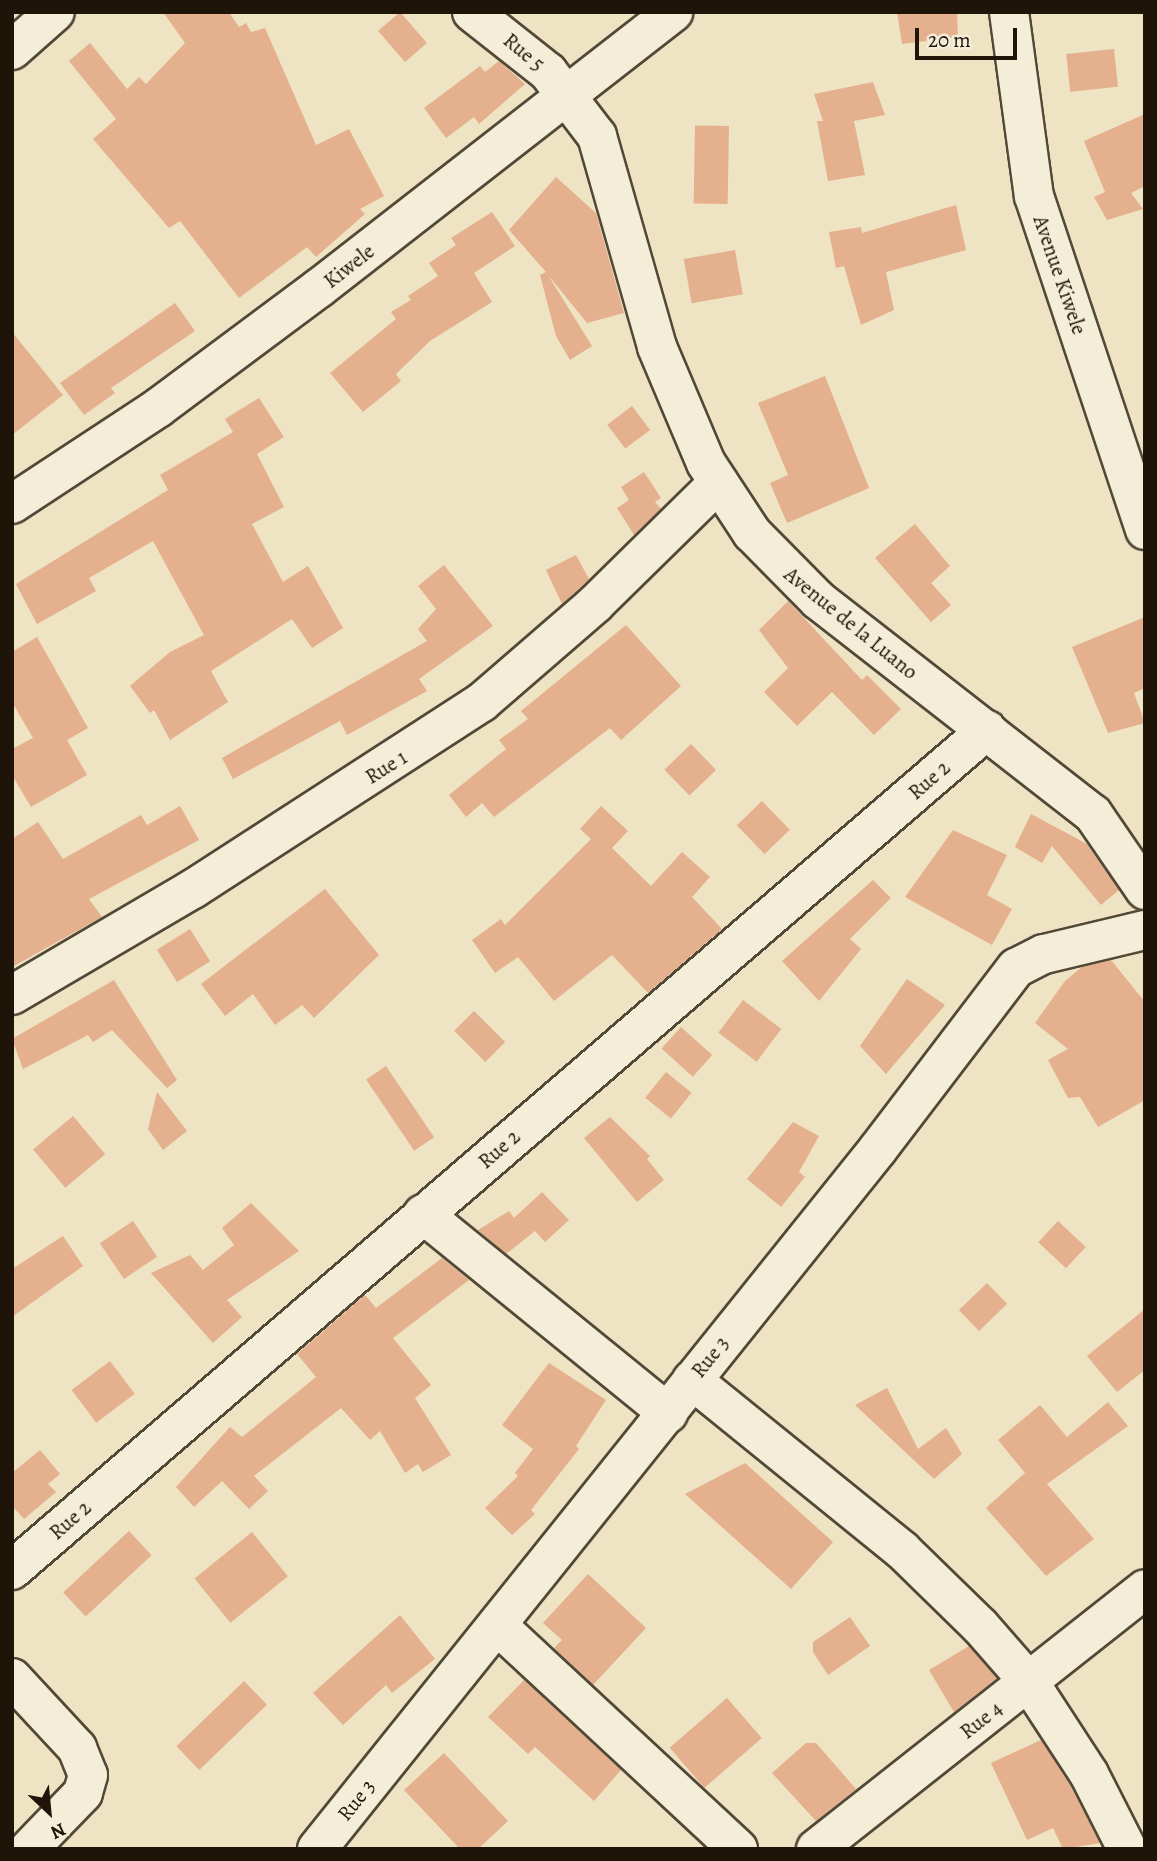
<!DOCTYPE html>
<style>
body{margin:0}
#map{position:relative;width:1157px;height:1861px;overflow:hidden;background:#eee3c3;font-family:Alegreya,serif}
div>[style]{position:absolute}
[style*='--x']{left:calc(var(--x)*1px);top:calc(var(--y)*1px);width:calc(var(--w)*1px);rotate:calc(var(--a)*1deg)}
.building>*{inset:0;background:#e4b08e;transform-origin:0 0}
.roads{filter:drop-shadow(2px 0 #524837) drop-shadow(-2px 0 #524837) drop-shadow(0 2px #524837) drop-shadow(0 -2px #524837)}
.street>*{height:38px;margin:-19px;padding:0 19px;transform-origin:19px;border-radius:19px;background:#f4edd8}
.secondary>*{height:38px;margin:-19px;padding:0 19px;transform-origin:19px;border-radius:19px;background:#f4edd8}
span{translate:-50% -50%;white-space:nowrap;text-align:center;line-height:1.15;-webkit-text-stroke:6px #f4edd8;paint-order:stroke}
.street-label{font-size:21px;color:#1e1408}
.frame{position:absolute;inset:0;border:14px solid #1e1408;pointer-events:none}
.north{position:absolute;left:14px;top:1777px;width:70px;height:70px;-webkit-text-stroke:5px #f4edd8;paint-order:stroke;rotate:154deg;font-size:19px;font-weight:700;line-height:28px;text-align:center;color:#1e1408}
.north::after{content:'';display:block;margin:auto;width:24px;height:32px;background:#1e1408;clip-path:polygon(50% 0,100% 100%,50% 72%,0 100%)}
.scale{position:absolute;left:915px;top:28px;width:102px;height:32px;box-sizing:border-box;border:4px solid #1e1408;border-top:0;padding-left:9px;font-size:21px;line-height:24px;white-space:nowrap;color:#1e1408;-webkit-text-stroke:5px #f4edd8;paint-order:stroke}
</style>
<div id="map">
<div class="building">
<div style="clip-path:polygon(163px 12px,229px 12px,239px 27px,246px 23px,251px 32px,265px 28px,316px 145px,349px 129px,384px 196px,360px 209px,365px 214px,316px 257px,307px 247px,239px 298px,180px 221px,169px 228px,93px 139px,116px 119px,69px 61px,90px 43px,127px 89px,139px 77px,146px 84px,185px 43px)"></div>
<div style="left:400px;top:12px;width:41px;height:29px;rotate:49deg"></div>
<div style="clip-path:polygon(897px 12px,957px 12px,958px 37px,902px 44px)"></div>
<div style="left:1114px;top:49px;width:38px;height:48px;rotate:84deg"></div>
<div style="clip-path:polygon(499px 61px,525px 84px,479px 124px,474px 117px,446px 138px,424px 108px,480px 66px,485px 72px)"></div>
<div style="clip-path:polygon(873px 82px,885px 115px,854px 121px,865px 175px,828px 181px,817px 121px,823px 121px,814px 94px)"></div>
<div style="clip-path:polygon(1145px 114px,1145px 186px,1131px 193px,1143px 209px,1107px 220px,1094px 197px,1105px 192px,1084px 141px)"></div>
<div style="left:729px;top:126px;width:78px;height:34px;rotate:91deg"></div>
<div style="clip-path:polygon(556px 177px,596px 213px,624px 313px,587px 323px,548px 275px,592px 346px,570px 360px,556px 336px,540px 275px,546px 272px,509px 230px)"></div>
<div style="clip-path:polygon(956px 205px,966px 250px,886px 272px,894px 310px,861px 325px,844px 266px,836px 268px,829px 232px,861px 227px,862px 233px)"></div>
<div style="clip-path:polygon(492px 212px,515px 246px,474px 273px,492px 302px,430px 341px,396px 374px,401px 381px,363px 412px,330px 373px,396px 319px,391px 312px,411px 300px,408px 296px,438px 276px,429px 263px,456px 245px,451px 238px)"></div>
<div style="left:735px;top:250px;width:45px;height:52px;rotate:80deg"></div>
<div style="clip-path:polygon(175px 303px,195px 331px,111px 388px,115px 393px,84px 415px,60px 383px)"></div>
<div style="clip-path:polygon(12px 332px,63px 395px,12px 435px)"></div>
<div style="clip-path:polygon(825px 376px,869px 488px,787px 523px,770px 483px,788px 475px,758px 403px)"></div>
<div style="clip-path:polygon(259px 398px,284px 437px,257px 454px,284px 507px,252px 524px,283px 582px,308px 566px,343px 628px,312px 648px,292px 619px,211px 671px,228px 702px,170px 740px,154px 710px,150px 713px,130px 686px,170px 652px,204px 635px,153px 541px,89px 578px,96px 591px,37px 624px,16px 584px,168px 490px,160px 475px,233px 432px,225px 419px)"></div>
<div style="left:632px;top:406px;width:30px;height:31px;rotate:53deg"></div>
<div style="clip-path:polygon(644px 472px,661px 498px,655px 502px,661px 509px,634px 535px,617px 508px,629px 500px,621px 487px)"></div>
<div style="clip-path:polygon(915px 524px,950px 566px,931px 583px,951px 605px,931px 622px,875px 558px)"></div>
<div style="clip-path:polygon(576px 555px,589px 579px,562px 604px,546px 570px)"></div>
<div style="clip-path:polygon(444px 565px,493px 626px,419px 679px,427px 691px,347px 735px,340px 721px,233px 779px,222px 758px,427px 641px,418px 629px,436px 609px,418px 586px)"></div>
<div style="clip-path:polygon(788px 601px,862px 680px,867px 675px,901px 709px,874px 735px,832px 692px,797px 726px,764px 692px,788px 668px,759px 630px)"></div>
<div style="clip-path:polygon(1145px 617px,1145px 688px,1134px 693px,1145px 723px,1108px 733px,1072px 647px)"></div>
<div style="clip-path:polygon(626px 625px,681px 686px,621px 740px,610px 728px,494px 817px,482px 803px,466px 817px,449px 795px,506px 749px,499px 740px,528px 719px,521px 711px)"></div>
<div style="clip-path:polygon(37px 637px,88px 728px,67px 740px,87px 775px,31px 807px,12px 775px,12px 749px,33px 738px,12px 702px,12px 652px)"></div>
<div style="left:691px;top:744px;width:36px;height:37px;rotate:46deg"></div>
<div style="left:762px;top:801px;width:40px;height:35px;rotate:46deg"></div>
<div style="clip-path:polygon(180px 806px,199px 840px,89px 899px,102px 917px,12px 967px,12px 839px,38px 822px,63px 859px,141px 815px,147px 825px)"></div>
<div style="clip-path:polygon(601px 806px,628px 831px,612px 848px,651px 886px,682px 852px,710px 877px,692px 897px,722px 929px,648px 993px,612px 955px,554px 1001px,518px 957px,495px 973px,472px 940px,501px 919px,505px 925px,591px 839px,580px 829px)"></div>
<div style="clip-path:polygon(1031px 814px,1087px 844px,1119px 890px,1101px 905px,1052px 846px,1042px 863px,1015px 847px)"></div>
<div style="clip-path:polygon(953px 830px,1007px 855px,987px 895px,1012px 909px,992px 945px,905px 897px)"></div>
<div style="clip-path:polygon(873px 880px,891px 898px,850px 939px,861px 949px,819px 1001px,782px 961px)"></div>
<div style="clip-path:polygon(325px 889px,379px 955px,314px 1018px,302px 1005px,275px 1025px,253px 994px,225px 1016px,201px 984px)"></div>
<div style="left:190px;top:929px;width:38px;height:39px;rotate:58deg"></div>
<div style="clip-path:polygon(1111px 960px,1145px 1002px,1145px 1100px,1098px 1127px,1080px 1097px,1068px 1098px,1048px 1060px,1068px 1049px,1035px 1023px,1065px 981px,1082px 967px)"></div>
<div style="clip-path:polygon(907px 979px,945px 1005px,886px 1074px,860px 1046px)"></div>
<div style="clip-path:polygon(114px 980px,177px 1080px,167px 1088px,112px 1030px,93px 1042px,88px 1035px,23px 1069px,12px 1039px)"></div>
<div style="left:743px;top:1000px;width:48px;height:41px;rotate:37deg"></div>
<div style="left:474px;top:1011px;width:44px;height:28px;rotate:45deg"></div>
<div style="left:681px;top:1027px;width:42px;height:29px;rotate:42deg"></div>
<div style="left:386px;top:1066px;width:86px;height:24px;rotate:56deg"></div>
<div style="left:666px;top:1072px;width:33px;height:33px;rotate:39deg"></div>
<div style="clip-path:polygon(157px 1092px,187px 1131px,163px 1150px,148px 1129px)"></div>
<div style="left:73px;top:1116px;width:50px;height:52px;rotate:50deg"></div>
<div style="clip-path:polygon(610px 1117px,650px 1156px,647px 1159px,664px 1180px,637px 1202px,584px 1138px)"></div>
<div style="clip-path:polygon(793px 1122px,819px 1136px,799px 1172px,805px 1177px,781px 1207px,747px 1179px)"></div>
<div style="clip-path:polygon(542px 1192px,569px 1220px,545px 1242px,535px 1231px,506px 1254px,478px 1230px,509px 1211px,514px 1218px)"></div>
<div style="clip-path:polygon(251px 1203px,299px 1251px,227px 1300px,242px 1317px,213px 1343px,151px 1273px,190px 1255px,203px 1270px,234px 1245px,222px 1228px)"></div>
<div style="left:133px;top:1221px;width:43px;height:40px;rotate:56deg"></div>
<div style="left:1058px;top:1221px;width:38px;height:29px;rotate:43deg"></div>
<div style="clip-path:polygon(63px 1236px,83px 1266px,12px 1317px,12px 1269px)"></div>
<div style="clip-path:polygon(442px 1258px,469px 1280px,393px 1338px,431px 1385px,415px 1398px,451px 1455px,423px 1472px,418px 1464px,405px 1473px,380px 1431px,370px 1440px,341px 1408px,254px 1476px,268px 1491px,249px 1509px,222px 1481px,194px 1507px,176px 1487px,230px 1427px,242px 1437px,316px 1377px,297px 1354px,365px 1295px,376px 1308px)"></div>
<div style="left:987px;top:1283px;width:29px;height:39px;rotate:46deg"></div>
<div style="clip-path:polygon(1145px 1309px,1145px 1370px,1117px 1392px,1087px 1356px)"></div>
<div style="left:110px;top:1361px;width:41px;height:48px;rotate:53deg"></div>
<div style="clip-path:polygon(549px 1363px,606px 1400px,576px 1446px,579px 1449px,531px 1510px,535px 1514px,512px 1535px,485px 1508px,518px 1476px,515px 1473px,533px 1449px,502px 1425px)"></div>
<div style="clip-path:polygon(887px 1388px,918px 1449px,946px 1428px,962px 1454px,934px 1479px,855px 1405px)"></div>
<div style="clip-path:polygon(1108px 1402px,1128px 1426px,1047px 1484px,1094px 1539px,1046px 1576px,986px 1508px,1025px 1473px,998px 1440px,1040px 1405px,1067px 1437px)"></div>
<div style="clip-path:polygon(40px 1450px,60px 1474px,48px 1484px,56px 1492px,24px 1519px,12px 1506px,12px 1473px)"></div>
<div style="clip-path:polygon(745px 1463px,833px 1542px,791px 1589px,685px 1494px)"></div>
<div style="left:129px;top:1531px;width:33px;height:90px;rotate:47deg"></div>
<div style="left:252px;top:1532px;width:57px;height:74px;rotate:51deg"></div>
<div style="clip-path:polygon(588px 1574px,646px 1628px,593px 1685px,554px 1648px,562px 1640px,543px 1623px)"></div>
<div style="clip-path:polygon(400px 1615px,435px 1659px,392px 1693px,386px 1685px,343px 1725px,313px 1693px)"></div>
<div style="clip-path:polygon(850px 1617px,870px 1646px,828px 1675px,813px 1652px,813px 1642px)"></div>
<div style="clip-path:polygon(969px 1646px,997px 1678px,954px 1712px,929px 1670px)"></div>
<div style="clip-path:polygon(524px 1680px,621px 1770px,594px 1801px,535px 1747px,528px 1754px,488px 1717px)"></div>
<div style="left:244px;top:1681px;width:33px;height:94px;rotate:46deg"></div>
<div style="left:727px;top:1698px;width:53px;height:76px;rotate:49deg"></div>
<div style="clip-path:polygon(1041px 1740px,1070px 1785px,1100px 1843px,1063px 1849px,1053px 1828px,1027px 1840px,991px 1763px)"></div>
<div style="clip-path:polygon(806px 1743px,816px 1743px,856px 1789px,816px 1821px,772px 1773px)"></div>
<div style="clip-path:polygon(444px 1753px,508px 1821px,478px 1849px,460px 1849px,404px 1790px)"></div>
</div>
<div class="roads">
<div class="street">
<div style="--x:472;--y:12;--w:97;--a:38.3"></div>
<div style="--x:548;--y:72;--w:81;--a:52.6"></div>
<div style="--x:597;--y:136;--w:219;--a:74.1"></div>
<div style="--x:657;--y:347;--w:126;--a:67.1"></div>
<div style="--x:706;--y:463;--w:84;--a:56.7"></div>
<div style="--x:752;--y:533;--w:94;--a:45.4"></div>
<div style="--x:818;--y:600;--w:348;--a:37.9"></div>
<div style="--x:1093;--y:814;--w:92;--a:55.6"></div>
<div style="--x:1009;--y:12;--w:186;--a:82.3"></div>
<div style="--x:1034;--y:196;--w:352;--a:71.6"></div>
<div style="--x:12;--y:50;--w:57;--a:-41.5"></div>
<div style="--x:12;--y:995;--w:210;--a:-30.4"></div>
<div style="--x:193;--y:889;--w:344;--a:-32.9"></div>
<div style="--x:482;--y:702;--w:150;--a:-40.9"></div>
<div style="--x:595;--y:604;--w:173;--a:-44.5"></div>
<div style="--x:423;--y:1214;--w:316;--a:39.1"></div>
<div style="--x:692;--y:1380;--w:270;--a:39"></div>
<div style="--x:902;--y:1550;--w:109;--a:44.3"></div>
<div style="--x:980;--y:1626;--w:74;--a:48.8"></div>
<div style="--x:1029;--y:1682;--w:110;--a:56.9"></div>
<div style="--x:1089;--y:1774;--w:84;--a:63.1"></div>
<div style="--x:12;--y:1570;--w:1287;--a:-40.75"></div>
<div style="--x:497;--y:1625;--w:329;--a:42.9"></div>
<div style="--x:12;--y:1678;--w:96;--a:47.1"></div>
<div style="--x:77;--y:1748;--w:29;--a:68"></div>
<div style="--x:88;--y:1775;--w:19;--a:106"></div>
<div style="--x:83;--y:1793;--w:78;--a:134"></div>
<div style="--x:317;--y:1849;--w:897;--a:-51.29"></div>
<div style="--x:878;--y:1149;--w:228;--a:-52.7"></div>
<div style="--x:1016;--y:968;--w:31;--a:-27"></div>
<div style="--x:1044;--y:954;--w:104;--a:-13.4"></div>
<div style="--x:816;--y:1849;--w:419;--a:-38.3"></div>
</div>
<div class="secondary">
<div style="--x:12;--y:504;--w:175;--a:-33.3"></div>
<div style="--x:158;--y:408;--w:201;--a:-36.7"></div>
<div style="--x:319;--y:288;--w:449;--a:-37.9"></div>
</div>
</div>
<div class="street-label">
<span style="left:524px;top:52px;rotate:40deg">Rue 5</span>
<span style="left:349px;top:266px;rotate:-38deg">Kiwele</span>
<span style="left:1060px;top:275px;rotate:71deg">Avenue Kiwele</span>
<span style="left:851px;top:623px;rotate:39deg">Avenue de la Luano</span>
<span style="left:386px;top:767px;rotate:-32deg">Rue 1</span>
<span style="left:929px;top:780px;rotate:-41deg">Rue 2</span>
<span style="left:499px;top:1149px;rotate:-41deg">Rue 2</span>
<span style="left:710px;top:1357px;rotate:-51deg">Rue 3</span>
<span style="left:70px;top:1520px;rotate:-41deg">Rue 2</span>
<span style="left:981px;top:1720px;rotate:-38deg">Rue 4</span>
<span style="left:356px;top:1800px;rotate:-51deg">Rue 3</span>
</div>
<div class="frame"></div>
<div class="north">N</div>
<div class="scale">20 m</div>
</div>
